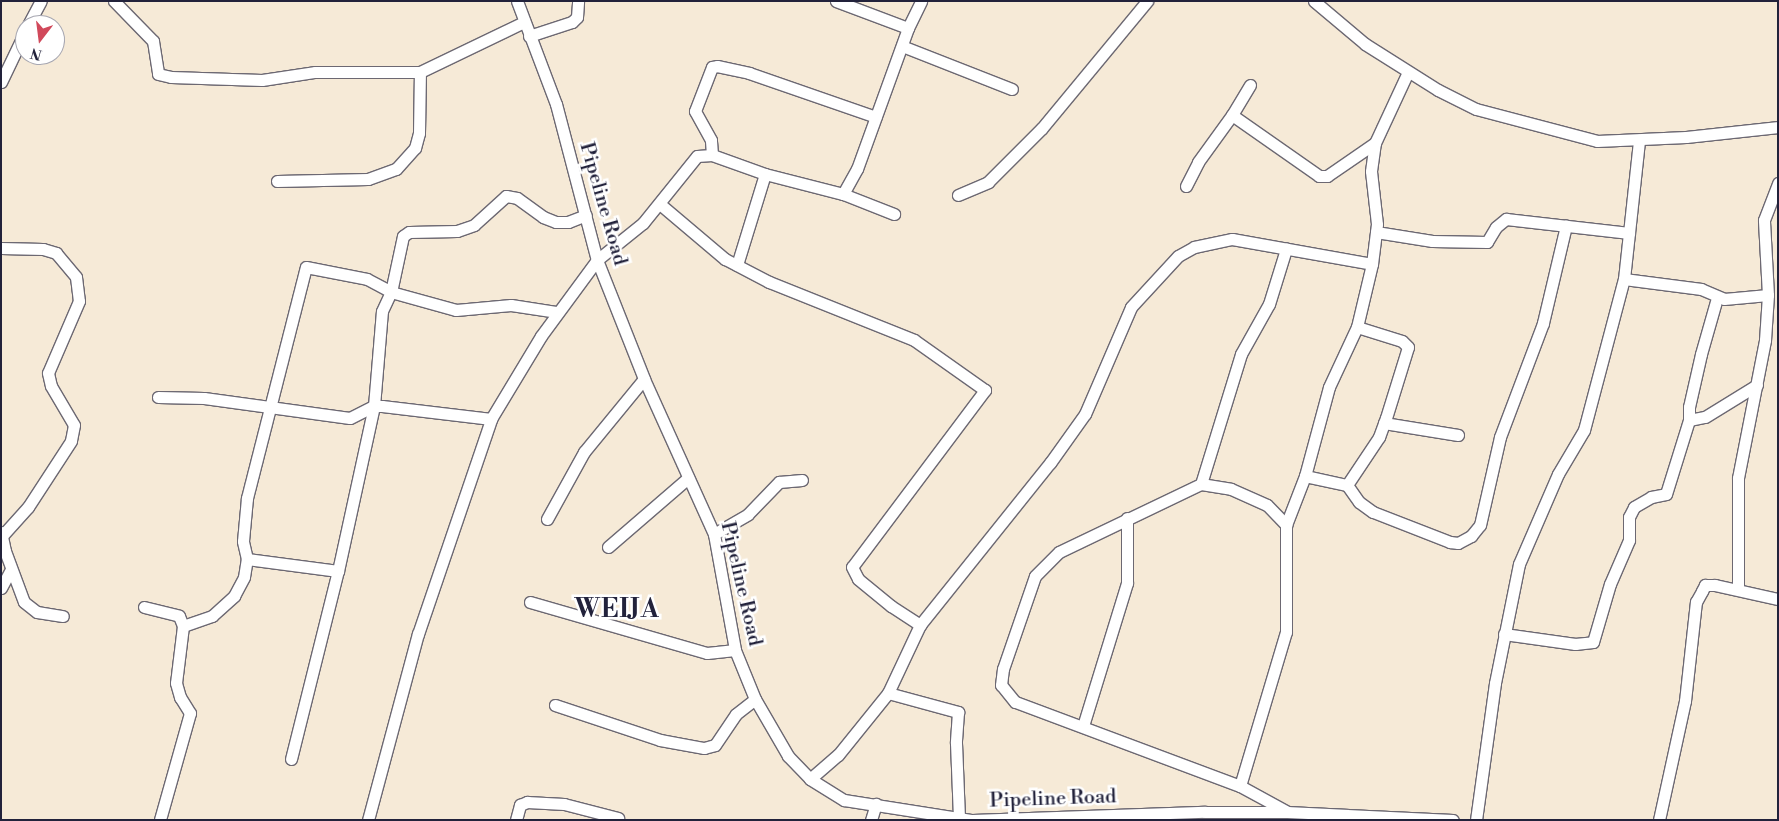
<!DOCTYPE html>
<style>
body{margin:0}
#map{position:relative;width:1779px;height:821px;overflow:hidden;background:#f6ead7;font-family:"Libre Bodoni",serif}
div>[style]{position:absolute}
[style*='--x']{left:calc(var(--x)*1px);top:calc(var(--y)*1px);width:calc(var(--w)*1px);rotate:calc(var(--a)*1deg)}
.roads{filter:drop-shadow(1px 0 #6c6872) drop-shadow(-1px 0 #6c6872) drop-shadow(0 1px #6c6872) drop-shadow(0 -1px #6c6872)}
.minor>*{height:11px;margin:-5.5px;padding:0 5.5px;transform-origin:5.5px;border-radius:5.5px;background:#fff}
span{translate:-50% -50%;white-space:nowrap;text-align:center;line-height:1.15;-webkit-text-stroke:5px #fff;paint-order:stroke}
.street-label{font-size:20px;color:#22223b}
.district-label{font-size:25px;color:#22223b;font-weight:700;letter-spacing:1px}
.frame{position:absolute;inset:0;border:2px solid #22223b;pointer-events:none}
.north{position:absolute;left:15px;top:15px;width:50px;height:50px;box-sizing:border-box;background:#fff;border:1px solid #a7a7b1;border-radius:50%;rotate:195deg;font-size:14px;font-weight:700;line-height:20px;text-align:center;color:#22223b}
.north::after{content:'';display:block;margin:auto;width:18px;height:22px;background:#d1495b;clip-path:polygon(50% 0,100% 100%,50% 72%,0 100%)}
</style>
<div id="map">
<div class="roads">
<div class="minor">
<div style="--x:114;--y:1;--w:56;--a:45.7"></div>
<div style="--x:153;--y:41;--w:33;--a:81"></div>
<div style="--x:158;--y:74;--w:13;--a:13"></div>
<div style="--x:171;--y:77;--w:91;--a:1.9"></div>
<div style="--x:262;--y:80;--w:54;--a:-8.6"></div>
<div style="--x:315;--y:72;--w:105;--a:0"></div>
<div style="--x:420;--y:72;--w:115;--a:-25.7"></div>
<div style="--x:517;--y:1;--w:110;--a:69.3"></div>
<div style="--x:556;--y:104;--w:161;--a:75.3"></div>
<div style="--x:597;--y:260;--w:128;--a:68.4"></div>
<div style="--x:644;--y:379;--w:170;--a:65.7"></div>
<div style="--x:714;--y:534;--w:118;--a:79.7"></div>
<div style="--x:735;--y:650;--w:53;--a:67.8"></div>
<div style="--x:755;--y:699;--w:66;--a:59.9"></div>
<div style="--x:788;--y:756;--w:32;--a:46"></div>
<div style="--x:810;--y:779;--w:40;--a:32"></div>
<div style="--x:844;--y:800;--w:130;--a:8.9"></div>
<div style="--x:972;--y:820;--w:233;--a:-2"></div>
<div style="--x:1205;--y:812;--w:82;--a:0"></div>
<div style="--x:1287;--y:812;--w:166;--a:2.8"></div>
<div style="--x:836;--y:1;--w:77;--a:20.6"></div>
<div style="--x:1314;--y:1;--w:67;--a:40.1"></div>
<div style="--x:1365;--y:44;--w:86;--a:32.2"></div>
<div style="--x:1438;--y:90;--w:42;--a:26.6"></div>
<div style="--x:1476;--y:109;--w:125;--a:14.8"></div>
<div style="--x:1597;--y:141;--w:89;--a:-2.6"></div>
<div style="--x:1686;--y:137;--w:93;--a:-6.2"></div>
<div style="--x:28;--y:25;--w:27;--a:-62"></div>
<div style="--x:529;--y:36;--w:45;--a:-18"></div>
<div style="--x:572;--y:22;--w:7;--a:-45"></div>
<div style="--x:577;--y:17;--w:16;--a:-86"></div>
<div style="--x:902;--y:46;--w:118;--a:21.4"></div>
<div style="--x:1;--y:82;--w:55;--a:-64.4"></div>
<div style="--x:1232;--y:115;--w:106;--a:35"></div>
<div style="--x:1319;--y:176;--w:8;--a:0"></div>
<div style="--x:1327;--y:176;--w:58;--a:-34.5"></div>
<div style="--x:712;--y:155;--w:15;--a:-94"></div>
<div style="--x:711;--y:140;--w:33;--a:-119"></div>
<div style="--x:695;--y:111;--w:47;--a:-68.9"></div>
<div style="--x:712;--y:67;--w:5;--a:-11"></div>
<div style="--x:717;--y:66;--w:33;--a:12"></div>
<div style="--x:749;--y:73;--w:134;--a:19.1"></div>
<div style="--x:277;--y:181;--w:91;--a:-1.3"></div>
<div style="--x:368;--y:179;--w:30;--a:-20"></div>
<div style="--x:396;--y:169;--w:28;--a:-48"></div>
<div style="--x:415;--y:148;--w:16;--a:-75"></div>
<div style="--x:419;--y:133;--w:61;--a:-89.1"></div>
<div style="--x:1186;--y:186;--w:27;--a:-63"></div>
<div style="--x:1198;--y:162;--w:58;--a:-54.1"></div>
<div style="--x:1232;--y:115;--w:35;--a:-59"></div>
<div style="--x:843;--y:194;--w:55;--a:21.4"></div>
<div style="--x:958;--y:195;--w:33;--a:-23"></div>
<div style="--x:988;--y:182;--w:76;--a:-45"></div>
<div style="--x:1042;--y:128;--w:165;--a:-50.4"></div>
<div style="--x:661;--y:205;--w:84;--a:40.2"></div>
<div style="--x:725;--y:259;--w:50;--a:27.6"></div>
<div style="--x:769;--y:282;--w:156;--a:21.8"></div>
<div style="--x:914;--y:340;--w:87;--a:35.2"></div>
<div style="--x:985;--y:390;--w:221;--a:126.9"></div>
<div style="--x:852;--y:567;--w:13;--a:63"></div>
<div style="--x:858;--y:579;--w:43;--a:39.3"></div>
<div style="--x:891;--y:606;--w:35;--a:33"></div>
<div style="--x:1376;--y:232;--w:57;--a:9.1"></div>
<div style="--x:1432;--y:241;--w:55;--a:1"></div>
<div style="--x:1487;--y:242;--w:17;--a:-59"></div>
<div style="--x:1496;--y:227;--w:13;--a:-39"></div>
<div style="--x:1506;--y:219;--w:124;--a:6.5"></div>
<div style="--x:1;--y:248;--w:42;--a:1.4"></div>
<div style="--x:43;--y:249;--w:14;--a:17"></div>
<div style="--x:56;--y:253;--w:31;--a:50"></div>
<div style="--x:76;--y:277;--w:24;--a:83"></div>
<div style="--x:79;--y:301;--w:78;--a:113.3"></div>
<div style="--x:48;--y:373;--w:13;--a:77"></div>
<div style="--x:51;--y:386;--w:45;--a:59.5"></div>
<div style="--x:74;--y:425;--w:16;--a:101"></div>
<div style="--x:71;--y:441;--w:79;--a:123.1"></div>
<div style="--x:28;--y:507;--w:38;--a:132"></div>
<div style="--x:737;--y:265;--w:95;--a:-72.9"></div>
<div style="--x:1624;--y:279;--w:78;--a:7.4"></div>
<div style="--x:1701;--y:289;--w:25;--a:23"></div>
<div style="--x:1724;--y:299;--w:44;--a:-5.2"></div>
<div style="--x:158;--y:397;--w:46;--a:1.2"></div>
<div style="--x:204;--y:398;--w:147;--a:7.8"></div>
<div style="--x:350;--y:418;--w:27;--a:-27"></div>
<div style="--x:374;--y:406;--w:8;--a:0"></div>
<div style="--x:382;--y:406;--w:110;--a:6.8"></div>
<div style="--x:1689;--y:420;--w:16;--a:-11"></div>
<div style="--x:1705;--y:417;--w:61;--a:-31.6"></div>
<div style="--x:1384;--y:423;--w:75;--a:9.2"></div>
<div style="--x:1305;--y:476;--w:43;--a:12.1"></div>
<div style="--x:1347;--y:485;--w:58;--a:-56.3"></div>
<div style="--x:1379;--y:437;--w:20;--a:-70"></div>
<div style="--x:1386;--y:418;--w:74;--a:-72.8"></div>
<div style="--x:1408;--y:347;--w:8;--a:-135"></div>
<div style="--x:1402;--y:341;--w:47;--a:-162.7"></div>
<div style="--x:1201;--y:484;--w:136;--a:-72.9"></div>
<div style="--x:1241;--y:354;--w:57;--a:-60.8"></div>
<div style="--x:1269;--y:304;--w:58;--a:-72.8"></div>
<div style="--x:1347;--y:485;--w:21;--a:55"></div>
<div style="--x:1359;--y:502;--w:17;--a:36"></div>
<div style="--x:1373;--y:512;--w:83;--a:21.3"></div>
<div style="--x:1450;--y:542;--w:8;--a:7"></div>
<div style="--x:1458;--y:543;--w:15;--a:-28"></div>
<div style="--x:1471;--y:536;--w:14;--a:-51"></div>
<div style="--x:1480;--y:525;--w:90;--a:-77.2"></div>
<div style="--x:1500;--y:437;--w:122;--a:-69.3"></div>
<div style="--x:1543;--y:323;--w:100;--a:-76.7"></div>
<div style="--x:547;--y:519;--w:77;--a:-61.1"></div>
<div style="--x:584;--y:452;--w:94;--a:-50.6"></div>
<div style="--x:1;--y:532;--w:19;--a:78"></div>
<div style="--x:5;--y:551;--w:54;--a:69.6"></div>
<div style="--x:24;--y:602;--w:16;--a:38"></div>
<div style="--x:37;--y:612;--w:26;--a:9"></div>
<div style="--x:714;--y:534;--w:39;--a:-30"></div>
<div style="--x:748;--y:514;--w:45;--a:-45.9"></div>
<div style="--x:779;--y:482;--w:23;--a:-5"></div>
<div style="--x:608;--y:547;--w:106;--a:-40.8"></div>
<div style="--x:247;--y:559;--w:92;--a:7.5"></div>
<div style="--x:1;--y:588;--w:21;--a:-62"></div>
<div style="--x:1738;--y:589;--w:111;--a:-90"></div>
<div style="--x:1738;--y:478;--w:141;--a:-78.9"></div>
<div style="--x:1765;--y:340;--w:45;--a:-86.2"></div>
<div style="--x:1768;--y:295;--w:75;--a:-93.1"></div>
<div style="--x:1764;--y:220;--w:40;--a:-69"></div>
<div style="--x:530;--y:602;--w:184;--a:16.1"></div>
<div style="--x:707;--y:653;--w:28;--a:-6"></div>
<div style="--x:144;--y:607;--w:36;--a:14"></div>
<div style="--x:179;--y:616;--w:11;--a:68"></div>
<div style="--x:183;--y:626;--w:57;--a:97"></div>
<div style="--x:176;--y:683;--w:15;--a:74"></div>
<div style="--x:180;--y:697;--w:19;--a:58"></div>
<div style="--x:190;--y:713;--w:111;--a:105.7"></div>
<div style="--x:183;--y:626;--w:31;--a:-19"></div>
<div style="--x:212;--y:616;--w:30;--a:-42"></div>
<div style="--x:234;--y:596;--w:21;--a:-62"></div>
<div style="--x:244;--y:577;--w:18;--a:-81"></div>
<div style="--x:247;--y:559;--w:18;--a:-103"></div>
<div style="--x:243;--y:541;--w:43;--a:-84.7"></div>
<div style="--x:247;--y:498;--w:238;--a:-75.7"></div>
<div style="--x:306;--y:267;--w:62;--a:11.1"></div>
<div style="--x:367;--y:279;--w:27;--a:28"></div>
<div style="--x:391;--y:292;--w:67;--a:15.5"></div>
<div style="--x:456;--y:310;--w:55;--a:-5.2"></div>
<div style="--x:511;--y:305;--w:47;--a:8.7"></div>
<div style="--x:1504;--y:634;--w:72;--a:8"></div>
<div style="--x:1575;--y:644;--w:18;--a:-6"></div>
<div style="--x:1593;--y:642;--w:60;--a:-73.7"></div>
<div style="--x:1610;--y:584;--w:48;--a:-66.6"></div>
<div style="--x:1629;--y:540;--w:23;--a:-90"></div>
<div style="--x:1629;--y:517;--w:11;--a:-63"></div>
<div style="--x:1634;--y:507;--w:20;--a:-30"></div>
<div style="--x:1651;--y:497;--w:15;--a:-11"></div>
<div style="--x:1666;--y:494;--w:77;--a:-72.7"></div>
<div style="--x:1689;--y:420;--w:13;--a:-90"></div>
<div style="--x:1689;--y:407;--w:54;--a:-77.2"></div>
<div style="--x:1701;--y:354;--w:58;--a:-74.1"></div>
<div style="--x:888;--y:693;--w:73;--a:15.2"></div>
<div style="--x:958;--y:712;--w:31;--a:94"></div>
<div style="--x:956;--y:743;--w:75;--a:87.7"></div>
<div style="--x:555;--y:705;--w:111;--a:18.4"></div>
<div style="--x:660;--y:740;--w:45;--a:10.3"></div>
<div style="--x:704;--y:748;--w:11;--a:-15"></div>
<div style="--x:715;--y:745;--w:37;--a:-56"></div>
<div style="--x:736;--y:714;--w:24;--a:-38"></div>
<div style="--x:1083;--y:726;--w:150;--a:-72.9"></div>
<div style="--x:1127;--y:583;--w:65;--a:-90"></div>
<div style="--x:291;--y:759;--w:194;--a:-76"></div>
<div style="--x:338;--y:571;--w:169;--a:-77.7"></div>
<div style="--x:374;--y:406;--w:95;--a:-85.2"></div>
<div style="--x:382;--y:311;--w:21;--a:-65"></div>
<div style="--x:391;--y:292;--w:57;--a:-77.9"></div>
<div style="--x:403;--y:236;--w:7;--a:-34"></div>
<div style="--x:409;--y:232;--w:48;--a:-1.2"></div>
<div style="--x:457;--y:231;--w:18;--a:-19"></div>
<div style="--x:474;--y:225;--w:43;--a:-42.2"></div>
<div style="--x:506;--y:196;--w:11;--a:10"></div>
<div style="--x:517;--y:198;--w:32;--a:36"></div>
<div style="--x:543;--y:217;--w:14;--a:21"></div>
<div style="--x:556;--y:222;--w:12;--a:0"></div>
<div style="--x:568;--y:222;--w:19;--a:-21"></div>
<div style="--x:810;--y:779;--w:37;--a:-41"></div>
<div style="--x:838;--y:755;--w:80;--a:-51.1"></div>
<div style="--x:888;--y:693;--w:75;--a:-64.8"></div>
<div style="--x:920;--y:625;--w:208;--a:-51.3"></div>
<div style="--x:1050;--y:463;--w:60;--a:-54.5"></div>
<div style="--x:1085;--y:414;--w:116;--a:-66.7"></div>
<div style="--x:1131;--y:307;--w:69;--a:-47.3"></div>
<div style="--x:1178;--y:256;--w:18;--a:-29"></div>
<div style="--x:1194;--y:247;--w:39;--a:-12"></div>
<div style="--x:1232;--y:239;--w:142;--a:10.1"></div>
<div style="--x:1240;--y:786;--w:161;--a:-73.4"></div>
<div style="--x:1286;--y:632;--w:107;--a:-90"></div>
<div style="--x:1286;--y:525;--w:53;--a:-68.8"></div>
<div style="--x:1305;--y:476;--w:92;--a:-74.9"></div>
<div style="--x:1329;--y:387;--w:66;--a:-65"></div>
<div style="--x:1357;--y:327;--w:65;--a:-76.6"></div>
<div style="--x:1372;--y:264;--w:40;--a:-82.9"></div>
<div style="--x:1377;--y:224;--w:53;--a:-96.5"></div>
<div style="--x:1371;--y:171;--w:28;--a:-82"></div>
<div style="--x:1375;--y:143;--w:78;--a:-65.1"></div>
<div style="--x:1286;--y:811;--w:52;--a:-151.5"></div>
<div style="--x:1240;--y:786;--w:240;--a:-159.5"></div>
<div style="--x:1015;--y:702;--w:22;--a:-129"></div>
<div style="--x:1001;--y:685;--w:16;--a:-83"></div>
<div style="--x:1003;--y:669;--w:98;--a:-71"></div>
<div style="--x:1035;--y:576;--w:34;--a:-45"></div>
<div style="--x:1059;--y:552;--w:157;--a:-25.6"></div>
<div style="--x:1201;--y:484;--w:30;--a:9"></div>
<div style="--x:1231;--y:489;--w:39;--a:24"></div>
<div style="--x:1267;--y:505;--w:28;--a:46"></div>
<div style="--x:368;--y:820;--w:193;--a:-75"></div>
<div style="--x:418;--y:634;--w:227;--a:-71.2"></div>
<div style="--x:491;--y:419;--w:97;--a:-58.9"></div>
<div style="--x:541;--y:336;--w:94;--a:-53.6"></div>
<div style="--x:597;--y:260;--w:59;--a:-38.8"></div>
<div style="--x:643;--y:223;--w:86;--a:-51.1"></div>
<div style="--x:697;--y:156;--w:15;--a:-4"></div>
<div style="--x:712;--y:155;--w:56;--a:19.7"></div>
<div style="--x:765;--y:174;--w:81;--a:14.4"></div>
<div style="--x:843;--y:194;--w:29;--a:-61"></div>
<div style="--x:857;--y:169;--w:150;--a:-70.1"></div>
<div style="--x:908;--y:28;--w:30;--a:-64"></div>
<div style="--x:516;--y:820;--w:16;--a:-75"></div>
<div style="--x:520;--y:805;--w:8;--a:-23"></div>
<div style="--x:527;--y:802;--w:37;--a:3"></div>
<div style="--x:564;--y:804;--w:56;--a:14.5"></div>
<div style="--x:871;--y:820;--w:17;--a:-73"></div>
<div style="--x:1476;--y:820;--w:138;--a:-82.1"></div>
<div style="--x:1495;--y:683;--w:121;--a:-78.6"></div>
<div style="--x:1519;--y:564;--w:98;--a:-66.6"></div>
<div style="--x:1558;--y:474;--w:51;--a:-59.4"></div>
<div style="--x:1584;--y:430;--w:156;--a:-75.2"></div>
<div style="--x:1624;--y:279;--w:140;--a:-83.8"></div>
<div style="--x:1659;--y:820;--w:122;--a:-77.7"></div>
<div style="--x:1685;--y:701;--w:100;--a:-83.7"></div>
<div style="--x:1696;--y:602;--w:13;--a:-61"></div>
<div style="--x:1702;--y:591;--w:7;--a:-63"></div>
<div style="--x:1705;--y:585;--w:10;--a:0"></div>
<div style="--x:1715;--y:585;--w:65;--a:12.5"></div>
</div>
</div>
<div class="street-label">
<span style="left:603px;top:204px;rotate:74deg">Pipeline Road</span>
<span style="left:741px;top:584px;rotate:77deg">Pipeline Road</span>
<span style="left:1053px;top:799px;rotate:-2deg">Pipeline Road</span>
</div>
<div class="district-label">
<span style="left:617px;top:610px">WEIJA</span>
</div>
<div class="frame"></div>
<div class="north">N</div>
</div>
